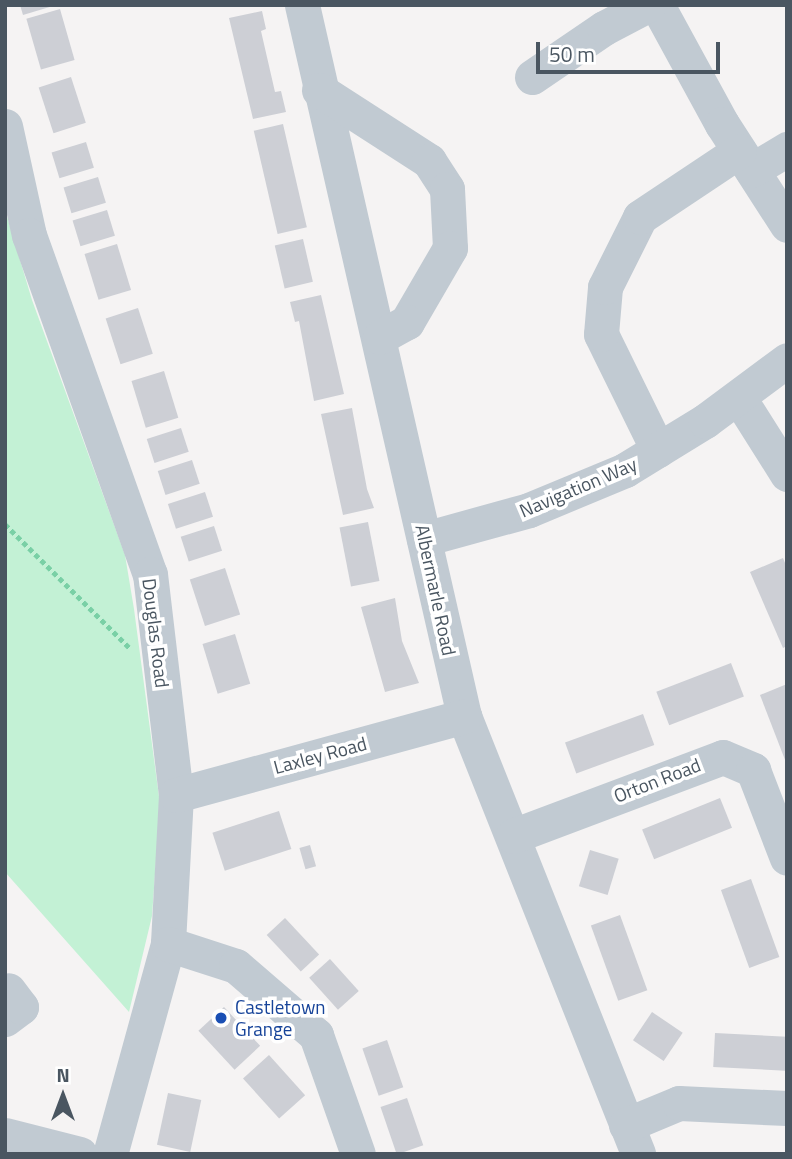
<!DOCTYPE html>
<style>
body{margin:0}
#map{position:relative;width:792px;height:1159px;overflow:hidden;background:#f5f3f3;font-family:"Titillium Web",sans-serif}
div>[style]{position:absolute}
[style*='--x']{left:calc(var(--x)*1px);top:calc(var(--y)*1px);width:calc(var(--w)*1px);rotate:calc(var(--a)*1deg)}
.green>*{inset:0;background:#c3f1d5}
.building>*{inset:0;background:#cdcfd5;transform-origin:0 0}
.path>*{height:4.5px;margin-top:-2.25px;transform-origin:0;background:repeating-linear-gradient(90deg,#7ad0a6 0 5px,transparent 0 8.5px)}
.minor>*{height:35px;margin:-17.5px;padding:0 17.5px;transform-origin:17.5px;border-radius:17.5px;background:#c1cad2}
.dots>*{width:19px;height:19px;translate:-50% -50%;box-sizing:border-box;border:4px solid #fff;border-radius:50%}
span{translate:-50% -50%;white-space:nowrap;text-align:center;line-height:1.15;-webkit-text-stroke:7px #fff;paint-order:stroke}
.street-label{font-size:19px;color:#4a5661}
.transit-label{font-size:19px;color:#164399}
.left{translate:0 -50%;text-align:left}
.frame{position:absolute;inset:0;border:7px solid #4a5661;pointer-events:none}
.north{position:absolute;left:28px;top:1061px;width:70px;height:70px;-webkit-text-stroke:5px #fff;paint-order:stroke;rotate:0deg;font-size:19px;font-weight:700;line-height:28px;text-align:center;color:#4a5661}
.north::after{content:'';display:block;margin:auto;width:24px;height:32px;background:#4a5661;clip-path:polygon(50% 0,100% 100%,50% 72%,0 100%)}
.scale{position:absolute;left:536px;top:42px;width:184px;height:32px;box-sizing:border-box;border:4px solid #4a5661;border-top:0;padding-left:9px;font-size:21px;line-height:24px;white-space:nowrap;color:#4a5661;-webkit-text-stroke:5px #fff;paint-order:stroke}
</style>
<div id="map">
<div class="green">
<div style="clip-path:polygon(5px 210px,32px 300px,125px 555px,134px 609px,160px 804px,152px 916px,129px 1012px,5px 872px)"></div>
</div>
<div class="building">
<div style="clip-path:polygon(20px 5px,53px 5px,53px 6px,23px 15px)"></div>
<div style="left:60px;top:9px;width:53px;height:35px;rotate:74deg"></div>
<div style="clip-path:polygon(262px 11px,266px 29px,261px 31px,275px 92px,281px 91px,286px 112px,253px 119px,229px 18px)"></div>
<div style="left:71px;top:77px;width:48px;height:34px;rotate:72deg"></div>
<div style="left:283px;top:124px;width:106px;height:30px;rotate:77deg"></div>
<div style="left:86px;top:142px;width:27px;height:36px;rotate:73deg"></div>
<div style="left:98px;top:177px;width:27px;height:36px;rotate:73deg"></div>
<div style="left:107px;top:210px;width:27px;height:36px;rotate:73deg"></div>
<div style="left:303px;top:239px;width:44px;height:29px;rotate:77deg"></div>
<div style="left:117px;top:244px;width:48px;height:34px;rotate:73deg"></div>
<div style="clip-path:polygon(321px 295px,344px 394px,314px 401px,299px 321px,295px 322px,290px 302px)"></div>
<div style="left:138px;top:308px;width:48px;height:34px;rotate:72deg"></div>
<div style="left:164px;top:371px;width:49px;height:34px;rotate:73deg"></div>
<div style="clip-path:polygon(352px 408px,367px 489px,374px 508px,343px 515px,321px 414px)"></div>
<div style="left:181px;top:428px;width:25px;height:36px;rotate:72deg"></div>
<div style="left:192px;top:460px;width:25px;height:36px;rotate:72deg"></div>
<div style="left:205px;top:492px;width:26px;height:39px;rotate:72deg"></div>
<div style="left:368px;top:522px;width:60px;height:29px;rotate:79deg"></div>
<div style="left:214px;top:526px;width:26px;height:35px;rotate:72deg"></div>
<div style="clip-path:polygon(783px 558px,787px 568px,787px 646px,783px 648px,750px 572px)"></div>
<div style="left:225px;top:568px;width:49px;height:37px;rotate:72deg"></div>
<div style="clip-path:polygon(395px 598px,402px 641px,419px 683px,385px 692px,361px 607px)"></div>
<div style="left:235px;top:634px;width:52px;height:34px;rotate:73deg"></div>
<div style="left:731px;top:663px;width:36px;height:80px;rotate:69deg"></div>
<div style="clip-path:polygon(787px 684px,787px 765px,760px 695px)"></div>
<div style="left:643px;top:714px;width:33px;height:83px;rotate:70deg"></div>
<div style="left:720px;top:798px;width:32px;height:84px;rotate:68deg"></div>
<div style="left:279px;top:811px;width:40px;height:70px;rotate:72deg"></div>
<div style="left:310px;top:845px;width:22px;height:11px;rotate:74deg"></div>
<div style="left:590px;top:850px;width:30px;height:38px;rotate:17deg"></div>
<div style="left:751px;top:879px;width:83px;height:32px;rotate:70deg"></div>
<div style="left:620px;top:915px;width:80px;height:31px;rotate:70deg"></div>
<div style="left:285px;top:918px;width:50px;height:25px;rotate:47deg"></div>
<div style="left:330px;top:959px;width:43px;height:28px;rotate:48deg"></div>
<div style="left:224px;top:1007px;width:53px;height:35px;rotate:47deg"></div>
<div style="left:652px;top:1012px;width:37px;height:34px;rotate:34deg"></div>
<div style="left:715px;top:1033px;width:72px;height:34px;rotate:3deg"></div>
<div style="left:387px;top:1040px;width:50px;height:26px;rotate:71deg"></div>
<div style="left:269px;top:1055px;width:54px;height:35px;rotate:48deg"></div>
<div style="left:168px;top:1093px;width:34px;height:53px;rotate:12deg"></div>
<div style="left:407px;top:1098px;width:50px;height:28px;rotate:71deg"></div>
</div>
<div class="path">
<div style="--x:5;--y:524;--w:176;--a:44.8"></div>
</div>
<div class="minor">
<div style="--x:302;--y:5;--w:729;--a:77.16"></div>
<div style="--x:464;--y:716;--w:471;--a:68.3"></div>
<div style="--x:657;--y:5;--w:136;--a:61.4"></div>
<div style="--x:722;--y:124;--w:120;--a:57.2"></div>
<div style="--x:532;--y:77;--w:87;--a:-34.2"></div>
<div style="--x:604;--y:28;--w:50;--a:-27.6"></div>
<div style="--x:319;--y:90;--w:131;--a:32.8"></div>
<div style="--x:429;--y:161;--w:33;--a:57"></div>
<div style="--x:447;--y:189;--w:59;--a:87.1"></div>
<div style="--x:450;--y:248;--w:86;--a:120.2"></div>
<div style="--x:407;--y:322;--w:31;--a:151"></div>
<div style="--x:5;--y:126;--w:112;--a:77.6"></div>
<div style="--x:29;--y:235;--w:360;--a:70.4"></div>
<div style="--x:150;--y:574;--w:223;--a:83.3"></div>
<div style="--x:176;--y:795;--w:149;--a:93.1"></div>
<div style="--x:168;--y:944;--w:218;--a:105.4"></div>
<div style="--x:752;--y:170;--w:41;--a:-31"></div>
<div style="--x:739;--y:398;--w:90;--a:57.7"></div>
<div style="--x:658;--y:450;--w:129;--a:-116.2"></div>
<div style="--x:601;--y:334;--w:47;--a:-85.1"></div>
<div style="--x:605;--y:287;--w:78;--a:-63.4"></div>
<div style="--x:640;--y:217;--w:119;--a:-33.7"></div>
<div style="--x:424;--y:539;--w:109;--a:-15.4"></div>
<div style="--x:529;--y:510;--w:104;--a:-22.6"></div>
<div style="--x:625;--y:470;--w:94;--a:-31.5"></div>
<div style="--x:705;--y:421;--w:102;--a:-36.6"></div>
<div style="--x:176;--y:795;--w:299;--a:-15.3"></div>
<div style="--x:513;--y:836;--w:224;--a:-20.6"></div>
<div style="--x:723;--y:757;--w:33;--a:23"></div>
<div style="--x:753;--y:770;--w:94;--a:68.9"></div>
<div style="--x:168;--y:944;--w:71;--a:17.9"></div>
<div style="--x:236;--y:966;--w:106;--a:40.8"></div>
<div style="--x:316;--y:1035;--w:126;--a:70.6"></div>
<div style="--x:5;--y:1019;--w:20;--a:-37"></div>
<div style="--x:21;--y:1007;--w:21;--a:-127"></div>
<div style="--x:626;--y:1125;--w:57;--a:-22.5"></div>
<div style="--x:679;--y:1103;--w:108;--a:2.7"></div>
<div style="--x:5;--y:1135;--w:77;--a:14.2"></div>
</div>
<div class="dots">
<div style="left:221px;top:1018px;background:#1a4fb4"></div>
</div>
<div class="street-label">
<span style="left:578px;top:487px;rotate:-23deg">Navigation Way</span>
<span style="left:436px;top:590px;rotate:78deg">Albermarle Road</span>
<span style="left:156px;top:633px;rotate:83deg">Douglas Road</span>
<span style="left:320px;top:755px;rotate:-15deg">Laxley Road</span>
<span style="left:657px;top:780px;rotate:-21deg">Orton Road</span>
</div>
<div class="transit-label">
<span class="left" style="left:235px;top:1018px">Castletown<br>Grange</span>
</div>
<div class="frame"></div>
<div class="north">N</div>
<div class="scale">50 m</div>
</div>
